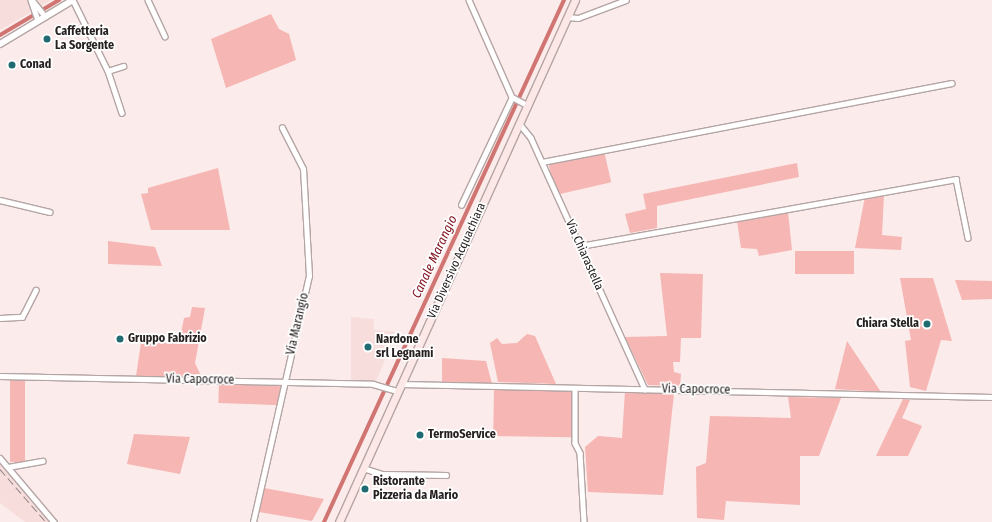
<!DOCTYPE html>
<style>
body{margin:0}
#map{position:relative;width:992px;height:522px;overflow:hidden;background:#fbebea;font-family:"Fira Sans Condensed",sans-serif}
div>[style]{position:absolute}
[style*='--x']{left:calc(var(--x)*1px);top:calc(var(--y)*1px);width:calc(var(--w)*1px);rotate:calc(var(--a)*1deg)}
.built>*{inset:0;background:#f7dedd}
.green>*{inset:0;background:#f6b6b3;transform-origin:0 0}
.canal>*{height:4px;margin:-2px;padding:0 2px;transform-origin:2px;border-radius:2px;background:#d17573}
.roads{filter:drop-shadow(1px 0 #b4a5a4) drop-shadow(-1px 0 #b4a5a4) drop-shadow(0 1px #b4a5a4) drop-shadow(0 -1px #b4a5a4)}
.minor>*{height:4.5px;margin:-2.25px;padding:0 2.25px;transform-origin:2.25px;border-radius:2.25px;background:#fff}
.tertiary>*{height:6px;margin:-3px;padding:0 3px;transform-origin:3px;border-radius:3px;background:#fff}
.secondary>*{height:7px;margin:-3.5px;padding:0 3.5px;transform-origin:3.5px;border-radius:3.5px;background:#fde8e7}
.rail>*{height:1px;margin-top:-0.5px;transform-origin:0;background:repeating-linear-gradient(90deg,#8c8181 0 8px,transparent 0 12px)}
.dots>*{width:11px;height:11px;translate:-50% -50%;box-sizing:border-box;border:2px solid #fff;border-radius:50%}
span{translate:-50% -50%;white-space:nowrap;text-align:center;line-height:1.15;-webkit-text-stroke:3.5px #fff;paint-order:stroke}
.poi-label{font-size:12px;color:#262020;font-weight:700}
.left{translate:0 -50%;text-align:left}
.right{translate:-100% -50%;text-align:right}
.street-label{font-size:12px;color:#262020}
.water-label{font-size:13px;color:#831220;font-style:italic}
</style>
<div id="map">
<div class="built">
<div style="clip-path:polygon(0 0,52px 0,0 30px)"></div>
<div style="clip-path:polygon(351px 317px,374px 319px,374px 330px,397px 332px,376px 381px,351px 381px)"></div>
<div style="clip-path:polygon(0 460px,52px 522px,25px 522px,0 503px)"></div>
</div>
<div class="green">
<div style="clip-path:polygon(271px 14px,279px 29px,289px 34px,296px 60px,226px 88px,211px 39px)"></div>
<div style="left:604px;top:151px;width:32px;height:57px;rotate:77deg"></div>
<div style="clip-path:polygon(797px 163px,799px 177px,657px 206px,657px 228px,630px 233px,625px 214px,646px 209px,643px 194px)"></div>
<div style="clip-path:polygon(218px 168px,230px 230px,151px 230px,141px 194px,148px 193px,148px 188px)"></div>
<div style="clip-path:polygon(884px 194px,882px 235px,902px 237px,901px 250px,855px 248px,865px 197px)"></div>
<div style="clip-path:polygon(788px 212px,792px 250px,759px 256px,757px 249px,741px 248px,737px 221px)"></div>
<div style="clip-path:polygon(108px 241px,155px 247px,162px 266px,108px 264px)"></div>
<div style="left:795px;top:251px;width:59px;height:23px"></div>
<div style="clip-path:polygon(660px 273px,703px 274px,701px 338px,681px 338px,680px 362px,673px 362px,674px 372px,681px 374px,680px 386px,648px 385px,625px 337px,667px 336px)"></div>
<div style="clip-path:polygon(900px 278px,933px 278px,952px 341px,941px 340px,926px 391px,910px 387px,905px 341px,911px 340px)"></div>
<div style="clip-path:polygon(955px 280px,992px 281px,992px 299px,962px 300px)"></div>
<div style="clip-path:polygon(192px 307px,205px 308px,195px 363px,202px 378px,136px 376px,141px 343px,179px 343px,184px 318px,190px 317px)"></div>
<div style="clip-path:polygon(527px 334px,535px 336px,556px 384px,498px 382px,490px 343px,497px 338px,502px 344px,517px 343px)"></div>
<div style="clip-path:polygon(847px 341px,881px 392px,835px 389px)"></div>
<div style="clip-path:polygon(442px 358px,486px 361px,492px 384px,442px 383px)"></div>
<div style="left:10px;top:380px;width:15px;height:82px"></div>
<div style="left:219px;top:384px;width:63px;height:19px;rotate:2deg"></div>
<div style="left:494px;top:389px;width:78px;height:47px;rotate:1deg"></div>
<div style="clip-path:polygon(625px 391px,674px 394px,663px 495px,588px 492px,585px 447px,598px 436px,622px 438px)"></div>
<div style="clip-path:polygon(788px 397px,841px 398px,819px 456px,800px 456px,800px 505px,726px 501px,724px 520px,697px 518px,696px 467px,706px 463px,710px 416px,791px 418px)"></div>
<div style="clip-path:polygon(903px 399px,910px 400px,902px 418px,922px 426px,908px 456px,876px 456px)"></div>
<div style="clip-path:polygon(134px 434px,190px 437px,180px 474px,127px 464px)"></div>
<div style="clip-path:polygon(264px 488px,324px 499px,312px 521px,259px 512px)"></div>
</div>
<div class="canal">
<div style="--x:0;--y:35;--w:69;--a:-30.7"></div>
<div style="--x:324;--y:522;--w:575;--a:-65.31"></div>
</div>
<div class="roads">
<div class="minor">
<div style="--x:31;--y:0;--w:21;--a:71"></div>
<div style="--x:32;--y:0;--w:21;--a:51"></div>
<div style="--x:73;--y:0;--w:79;--a:63.8"></div>
<div style="--x:108;--y:71;--w:44;--a:71.6"></div>
<div style="--x:148;--y:0;--w:40;--a:65"></div>
<div style="--x:469;--y:0;--w:106;--a:66.1"></div>
<div style="--x:512;--y:97;--w:17;--a:28"></div>
<div style="--x:567;--y:17;--w:11;--a:5"></div>
<div style="--x:578;--y:18;--w:51;--a:-20.6"></div>
<div style="--x:108;--y:71;--w:16;--a:-18"></div>
<div style="--x:519;--y:123;--w:19;--a:51"></div>
<div style="--x:531;--y:138;--w:276;--a:65.6"></div>
<div style="--x:542;--y:162;--w:417;--a:-10.9"></div>
<div style="--x:0;--y:200;--w:51;--a:13.5"></div>
<div style="--x:461;--y:205;--w:119;--a:-64.7"></div>
<div style="--x:580;--y:246;--w:382;--a:-10.1"></div>
<div style="--x:956;--y:179;--w:60;--a:78.5"></div>
<div style="--x:0;--y:318;--w:22;--a:-3"></div>
<div style="--x:22;--y:317;--w:30;--a:-63"></div>
<div style="--x:0;--y:376;--w:373;--a:1.2"></div>
<div style="--x:373;--y:384;--w:26;--a:16"></div>
<div style="--x:401;--y:384;--w:591;--a:1.26"></div>
<div style="--x:575;--y:388;--w:55;--a:90"></div>
<div style="--x:575;--y:443;--w:11;--a:63"></div>
<div style="--x:580;--y:453;--w:69;--a:86.7"></div>
<div style="--x:0;--y:458;--w:84;--a:49.8"></div>
<div style="--x:8;--y:467;--w:35;--a:-10"></div>
<div style="--x:363;--y:468;--w:21;--a:17"></div>
<div style="--x:383;--y:474;--w:63;--a:0.9"></div>
<div style="--x:253;--y:522;--w:252;--a:-77.2"></div>
<div style="--x:309;--y:276;--w:107;--a:-93.2"></div>
<div style="--x:303;--y:169;--w:46;--a:-117.1"></div>
</div>
<div class="tertiary">
<div style="--x:0;--y:44;--w:85;--a:-31.1"></div>
</div>
<div class="secondary">
<div style="--x:339;--y:522;--w:573;--a:-65.67"></div>
</div>
</div>
<div class="rail">
<div style="--x:0;--y:469;--w:70;--a:49"></div>
</div>
<div class="dots">
<div style="left:47px;top:39px;background:#206b71"></div>
<div style="left:12px;top:65px;background:#206b71"></div>
<div style="left:927px;top:324px;background:#206b71"></div>
<div style="left:120px;top:339px;background:#206b71"></div>
<div style="left:368px;top:347px;background:#206b71"></div>
<div style="left:420px;top:435px;background:#206b71"></div>
<div style="left:365px;top:489px;background:#206b71"></div>
</div>
<div class="poi-label">
<span class="left" style="left:55px;top:39px">Caffetteria<br>La Sorgente</span>
<span class="left" style="left:20px;top:65px">Conad</span>
<span class="right" style="left:919px;top:324px">Chiara Stella</span>
<span class="left" style="left:128px;top:339px">Gruppo Fabrizio</span>
<span class="left" style="left:376px;top:347px">Nardone<br>srl Legnami</span>
<span class="left" style="left:428px;top:435px">TermoService</span>
<span class="left" style="left:373px;top:489px">Ristorante<br>Pizzeria da Mario</span>
</div>
<div class="street-label">
<span style="left:584px;top:255px;rotate:66deg">Via Chiarastella</span>
<span style="left:457px;top:261px;rotate:-66deg">Via Diversivo Acquachiara</span>
<span style="left:298px;top:324px;rotate:-77deg">Via Marangio</span>
<span style="left:200px;top:380px;rotate:1deg">Via Capocroce</span>
<span style="left:696px;top:390px;rotate:1deg">Via Capocroce</span>
</div>
<div class="water-label">
<span style="left:435px;top:257px;rotate:-65deg">Canale Marangio</span>
</div>
</div>
